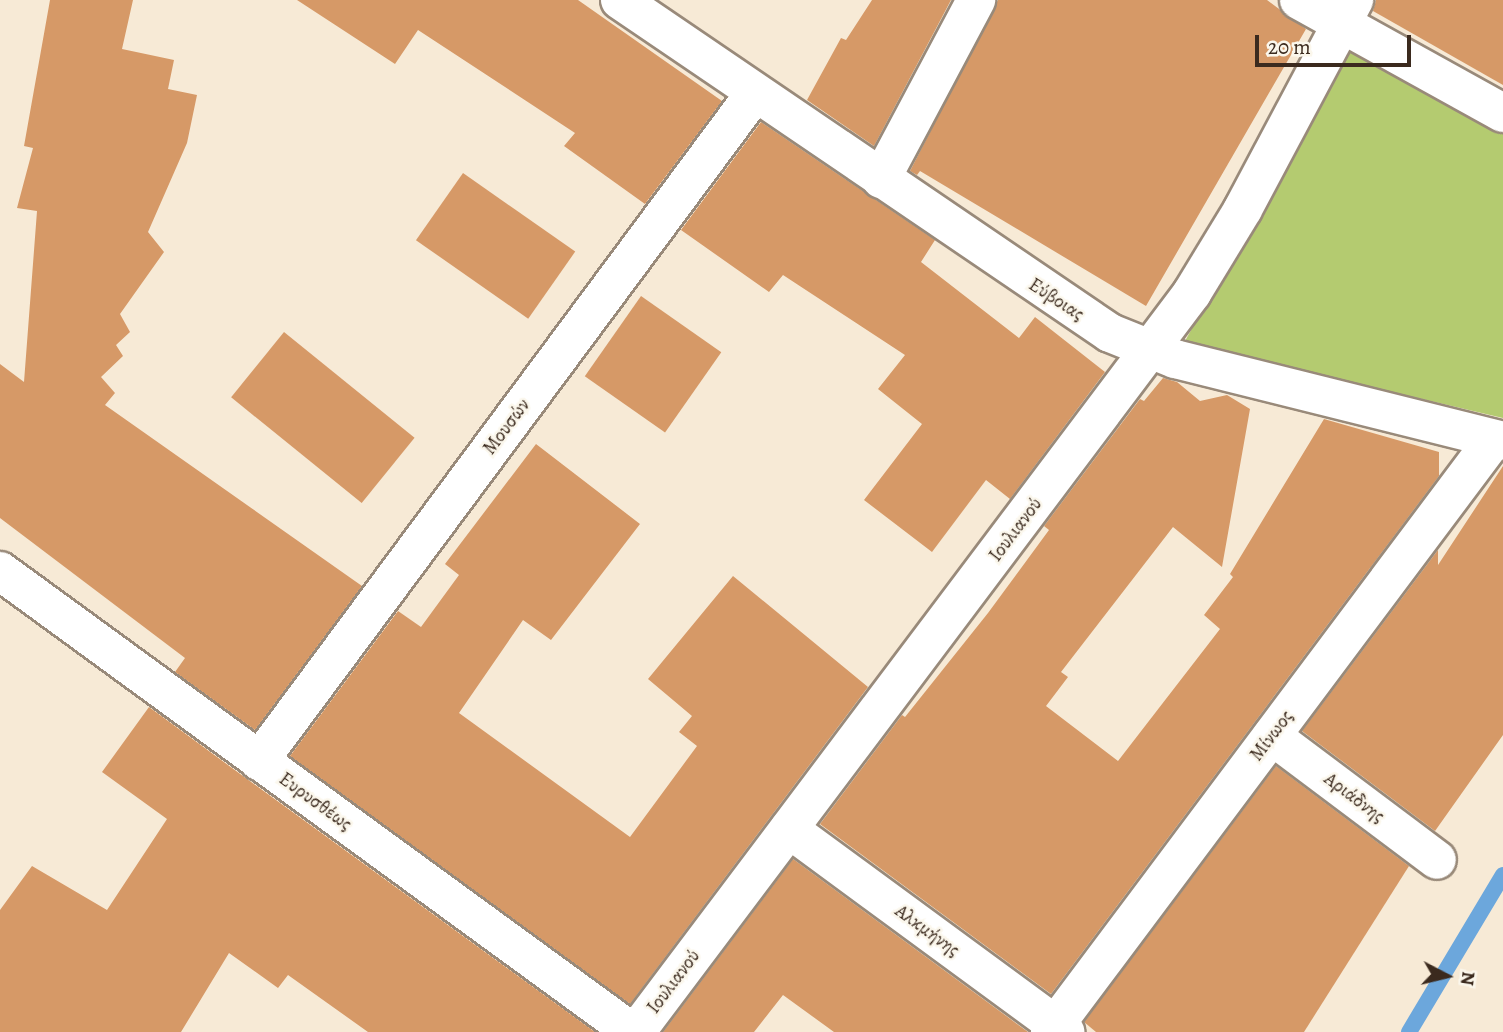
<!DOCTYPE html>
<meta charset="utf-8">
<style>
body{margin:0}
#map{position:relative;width:1503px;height:1032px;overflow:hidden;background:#f7ead6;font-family:Alegreya,serif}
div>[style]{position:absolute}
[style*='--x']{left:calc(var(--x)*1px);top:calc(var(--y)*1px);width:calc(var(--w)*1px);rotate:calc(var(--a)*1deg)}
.green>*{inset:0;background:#b4cb70}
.stream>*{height:16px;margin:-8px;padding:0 8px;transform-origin:8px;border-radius:8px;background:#6ca7dc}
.building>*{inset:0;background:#d69967;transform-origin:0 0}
.roads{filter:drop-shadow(2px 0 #998a7a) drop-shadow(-2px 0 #998a7a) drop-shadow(0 2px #998a7a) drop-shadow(0 -2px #998a7a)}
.minor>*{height:38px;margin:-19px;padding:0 19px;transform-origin:19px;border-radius:19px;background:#fff}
span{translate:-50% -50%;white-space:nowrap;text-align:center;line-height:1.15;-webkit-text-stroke:5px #fbf7ec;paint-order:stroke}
.street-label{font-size:19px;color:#3b2a1e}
.north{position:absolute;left:1412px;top:941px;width:70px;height:70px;-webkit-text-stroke:5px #fbf7ec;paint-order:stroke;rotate:97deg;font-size:19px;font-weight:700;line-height:28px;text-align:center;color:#3b2a1e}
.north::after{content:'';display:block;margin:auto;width:24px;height:32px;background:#3b2a1e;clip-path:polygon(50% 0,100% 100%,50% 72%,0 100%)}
.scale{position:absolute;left:1255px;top:35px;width:156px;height:32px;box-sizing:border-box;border:4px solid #3b2a1e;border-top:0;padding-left:9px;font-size:21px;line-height:24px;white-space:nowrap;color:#3b2a1e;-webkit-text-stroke:5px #fbf7ec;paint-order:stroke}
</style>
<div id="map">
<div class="green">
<div style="clip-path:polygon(1348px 43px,1503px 128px,1503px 418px,1184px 343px)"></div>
</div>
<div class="stream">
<div style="--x:1409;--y:1032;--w:183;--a:-59.1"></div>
</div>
<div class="building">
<div style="clip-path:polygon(50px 0,133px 0,122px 49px,174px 60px,168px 89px,197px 95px,187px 143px,148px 232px,164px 252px,120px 314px,130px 332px,116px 345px,123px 356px,101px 377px,115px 393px,105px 405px,362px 586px,255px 730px,175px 672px,185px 658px,0 518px,0 364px,24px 382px,37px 211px,17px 208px,33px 148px,24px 146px)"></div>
<div style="clip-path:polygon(297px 0,578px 0,722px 101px,645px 204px,564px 146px,575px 133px,418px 30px,395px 64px)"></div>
<div style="clip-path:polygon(872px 0,951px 0,874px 146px,807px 100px,841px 38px,846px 40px)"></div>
<div style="clip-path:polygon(998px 0,1267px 0,1306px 29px,1146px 306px,920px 171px,917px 175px,910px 171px)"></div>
<div style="clip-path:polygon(1376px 0,1503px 0,1503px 85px,1373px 11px)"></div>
<div style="clip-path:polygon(761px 122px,935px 240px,921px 262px,1019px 338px,1035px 317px,1105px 372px,1010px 499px,986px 480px,932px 552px,864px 500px,922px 424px,878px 389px,905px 355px,783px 275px,769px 292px,681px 230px)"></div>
<div style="left:463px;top:173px;width:137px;height:82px;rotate:35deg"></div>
<div style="left:641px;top:296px;width:98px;height:98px;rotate:35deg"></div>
<div style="left:284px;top:332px;width:168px;height:84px;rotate:39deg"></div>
<div style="clip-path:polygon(1163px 378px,1177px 382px,1200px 401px,1227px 395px,1250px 409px,1222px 567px,1173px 527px,1061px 672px,1068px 677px,1046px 706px,1118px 761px,1220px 629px,1204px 615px,1233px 577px,1230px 574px,1324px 419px,1439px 452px,1439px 476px,1051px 994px,820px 824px,902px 715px,905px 717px,988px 613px,1049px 530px,1044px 526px,1140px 399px,1144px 401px)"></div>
<div style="clip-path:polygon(536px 444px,640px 524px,551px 640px,523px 620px,459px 713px,630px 837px,697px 746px,679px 732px,692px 716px,648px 679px,733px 576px,868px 687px,630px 1004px,290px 756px,398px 611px,421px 627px,459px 575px,445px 564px)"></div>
<div style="clip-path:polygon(1503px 466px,1503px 735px,1435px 831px,1302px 731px,1438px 550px,1438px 565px)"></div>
<div style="clip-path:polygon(149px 707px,247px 779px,595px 1032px,368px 1032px,288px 975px,278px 988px,229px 953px,181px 1032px,0 1032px,0 910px,32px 866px,107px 910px,167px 819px,102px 772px)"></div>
<div style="clip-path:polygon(1276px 766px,1409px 866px,1304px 1032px,1096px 1032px,1084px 1022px)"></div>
<div style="clip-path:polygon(793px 859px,1028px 1032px,834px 1032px,783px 995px,754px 1032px,663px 1032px)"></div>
</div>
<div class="roads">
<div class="minor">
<div style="--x:620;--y:0;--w:592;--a:34.2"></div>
<div style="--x:1110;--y:333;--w:70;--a:21.8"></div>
<div style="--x:1175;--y:359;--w:338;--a:14"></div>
<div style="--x:1299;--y:0;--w:233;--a:29"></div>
<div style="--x:881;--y:179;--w:203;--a:-62"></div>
<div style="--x:0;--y:571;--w:782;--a:36.11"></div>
<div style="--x:1272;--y:736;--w:206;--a:36.9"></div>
<div style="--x:259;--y:761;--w:832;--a:-53.41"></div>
<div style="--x:789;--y:829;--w:343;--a:36.3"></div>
<div style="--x:636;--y:1032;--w:925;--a:-53.04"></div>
<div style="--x:1192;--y:293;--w:98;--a:-58.7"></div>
<div style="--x:1243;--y:209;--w:237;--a:-62"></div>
<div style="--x:1050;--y:1032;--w:739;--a:-53.19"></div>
</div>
</div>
<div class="street-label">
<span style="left:1056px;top:300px;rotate:33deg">Εύβοιας</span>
<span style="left:507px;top:427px;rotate:-53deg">Μουσών</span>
<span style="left:1016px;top:530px;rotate:-53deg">Ιουλιανού</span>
<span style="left:1272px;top:736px;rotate:-53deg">Μίνωος</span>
<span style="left:1354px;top:798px;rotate:37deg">Αριάδνης</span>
<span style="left:315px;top:802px;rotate:36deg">Ευρυσθέως</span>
<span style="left:927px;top:931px;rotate:36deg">Αλκμήνης</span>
<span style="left:674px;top:982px;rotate:-53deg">Ιουλιανού</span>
</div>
<div class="north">N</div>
<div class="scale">20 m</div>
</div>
